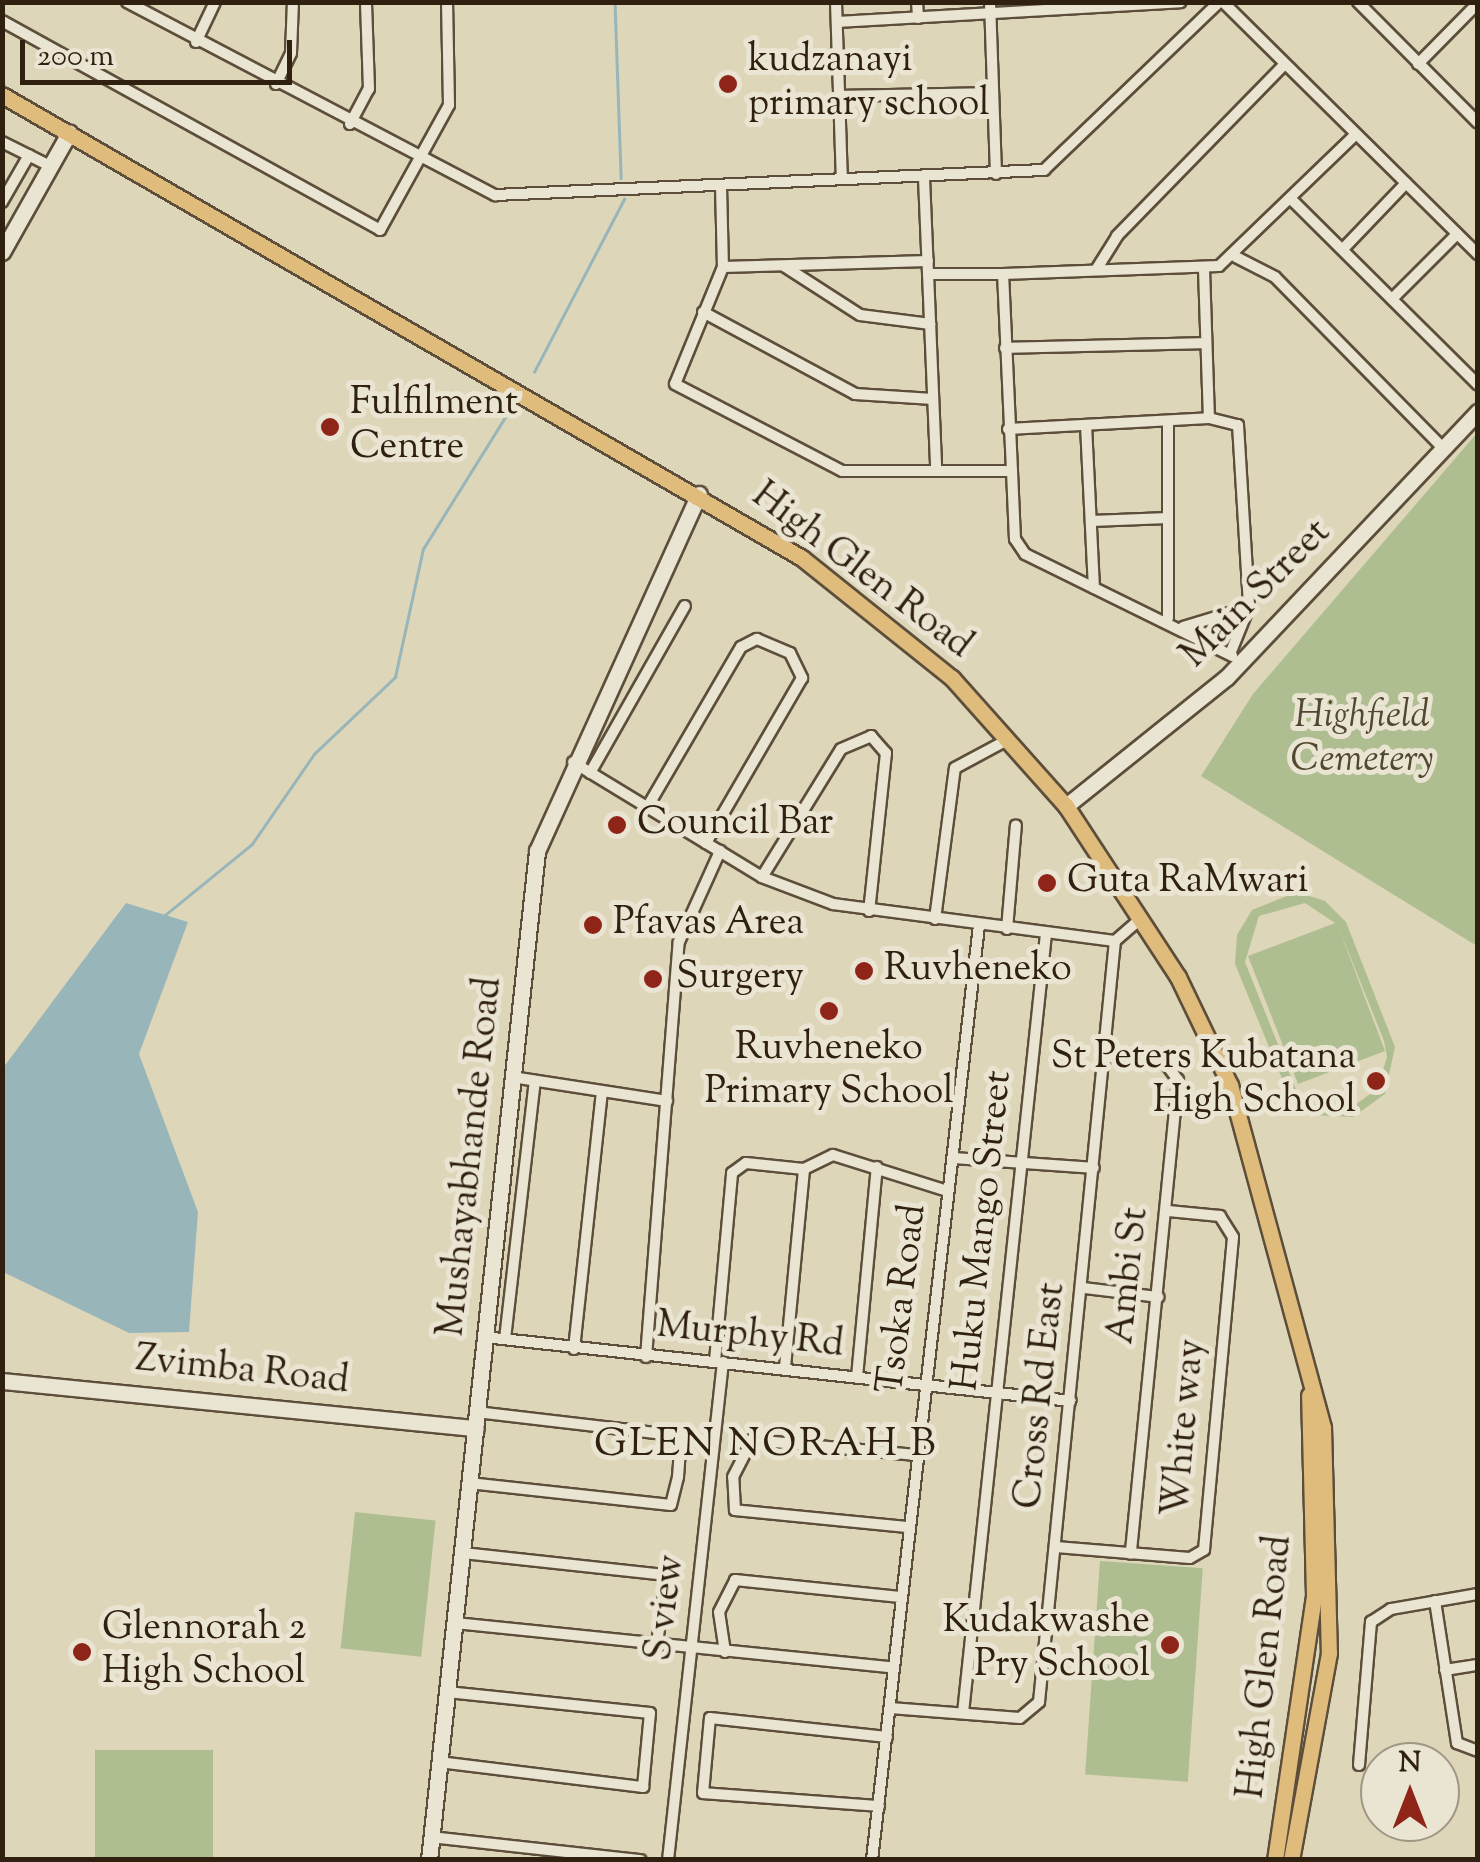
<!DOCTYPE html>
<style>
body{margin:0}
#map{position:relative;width:1480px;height:1862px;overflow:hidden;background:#ded6b9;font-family:"Sorts Mill Goudy",serif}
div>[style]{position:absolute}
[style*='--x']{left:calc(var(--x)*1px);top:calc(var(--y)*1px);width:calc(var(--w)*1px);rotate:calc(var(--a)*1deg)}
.green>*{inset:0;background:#afbe91;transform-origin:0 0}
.water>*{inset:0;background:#98b6ba}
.stream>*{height:2.5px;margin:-1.25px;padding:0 1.25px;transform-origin:1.25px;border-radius:1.25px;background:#98b6ba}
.roads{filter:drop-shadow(2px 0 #5c4e3a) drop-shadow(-2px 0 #5c4e3a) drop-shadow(0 2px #5c4e3a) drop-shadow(0 -2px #5c4e3a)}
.street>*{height:10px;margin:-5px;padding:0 5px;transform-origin:5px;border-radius:5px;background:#eae4d2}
.secondary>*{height:15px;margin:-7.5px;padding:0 7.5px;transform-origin:7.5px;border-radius:7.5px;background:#eae4d2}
.primary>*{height:15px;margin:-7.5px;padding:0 7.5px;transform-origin:7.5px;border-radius:7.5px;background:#dfbb7c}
.dots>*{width:28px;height:28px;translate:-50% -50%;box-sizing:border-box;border:5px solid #eae4d2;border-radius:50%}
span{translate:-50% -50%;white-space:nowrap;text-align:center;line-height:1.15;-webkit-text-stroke:10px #eae4d2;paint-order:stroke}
.poi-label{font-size:38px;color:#302010}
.left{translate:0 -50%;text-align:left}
.right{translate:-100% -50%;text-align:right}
.street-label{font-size:38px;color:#302010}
.park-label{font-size:38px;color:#504830;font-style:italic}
.neighbourhood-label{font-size:40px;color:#302010;letter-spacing:2.5px}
.frame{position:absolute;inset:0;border:5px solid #302010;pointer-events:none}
.north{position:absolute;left:1360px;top:1742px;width:100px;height:100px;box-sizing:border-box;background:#eae4d2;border:2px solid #a09684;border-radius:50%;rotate:0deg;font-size:28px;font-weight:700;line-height:40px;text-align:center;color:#302010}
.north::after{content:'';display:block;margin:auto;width:35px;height:45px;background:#8f2418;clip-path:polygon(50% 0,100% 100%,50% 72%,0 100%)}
.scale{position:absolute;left:20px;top:40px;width:272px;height:45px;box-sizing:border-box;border:5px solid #302010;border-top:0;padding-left:12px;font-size:30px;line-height:35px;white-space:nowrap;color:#302010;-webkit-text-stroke:8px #eae4d2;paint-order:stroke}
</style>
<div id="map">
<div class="green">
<div style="clip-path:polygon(1477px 433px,1477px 946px,1201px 776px,1253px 694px)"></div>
<div style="clip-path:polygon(evenodd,1297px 892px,1325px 901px,1346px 922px,1395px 1047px,1385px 1094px,1353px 1117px,1314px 1115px,1290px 1098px,1235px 964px,1237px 935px,1252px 910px,1297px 892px,1305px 903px,1335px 923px,1248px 956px,1298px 1084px,1385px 1051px,1338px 926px,1384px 1041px,1387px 1057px,1377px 1089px,1351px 1108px,1318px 1106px,1297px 1092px,1245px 962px,1259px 916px,1305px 903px)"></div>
<div style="left:355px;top:1512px;width:81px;height:137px;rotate:6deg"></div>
<div style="left:1100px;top:1561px;width:103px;height:214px;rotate:4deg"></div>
<div style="left:95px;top:1750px;width:118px;height:109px"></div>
</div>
<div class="water">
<div style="clip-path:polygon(126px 903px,188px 922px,139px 1054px,198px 1212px,189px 1332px,129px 1333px,3px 1272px,3px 1068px)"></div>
</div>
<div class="stream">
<div style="--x:615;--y:2;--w:176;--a:88"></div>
<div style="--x:534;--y:372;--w:195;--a:-62.5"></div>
<div style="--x:165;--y:915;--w:112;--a:-39.2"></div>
<div style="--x:252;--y:844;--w:109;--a:-55.4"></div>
<div style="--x:314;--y:754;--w:112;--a:-43.5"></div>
<div style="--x:395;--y:677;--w:131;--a:-77.7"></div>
<div style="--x:423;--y:549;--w:168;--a:-58.1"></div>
</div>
<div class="roads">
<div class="street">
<div style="--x:127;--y:2;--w:416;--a:27.7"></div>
<div style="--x:495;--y:195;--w:550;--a:-2.61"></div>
<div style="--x:1044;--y:170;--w:243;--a:-43.8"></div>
<div style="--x:836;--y:2;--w:177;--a:88.1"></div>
<div style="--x:917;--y:2;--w:16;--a:86"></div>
<div style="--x:990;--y:2;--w:172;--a:88"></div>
<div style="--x:1223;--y:2;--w:359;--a:44.7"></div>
<div style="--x:1358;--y:2;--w:170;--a:45.2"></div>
<div style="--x:2;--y:21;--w:432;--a:28.9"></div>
<div style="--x:380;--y:230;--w:143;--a:-61.1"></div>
<div style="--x:449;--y:105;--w:103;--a:-91.1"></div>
<div style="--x:837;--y:22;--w:344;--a:-3.3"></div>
<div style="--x:196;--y:42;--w:44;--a:-64.6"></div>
<div style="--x:1418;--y:64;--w:86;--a:-45.5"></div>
<div style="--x:276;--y:84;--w:34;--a:-64"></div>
<div style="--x:291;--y:53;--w:51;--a:-87.8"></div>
<div style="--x:839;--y:96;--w:153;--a:-1.1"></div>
<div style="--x:350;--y:124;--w:40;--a:-62"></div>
<div style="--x:369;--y:89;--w:87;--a:-92"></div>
<div style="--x:2;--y:142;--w:56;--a:26.6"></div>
<div style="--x:924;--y:178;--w:290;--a:87.6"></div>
<div style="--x:721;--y:186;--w:81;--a:88.6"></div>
<div style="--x:723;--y:267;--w:126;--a:112.3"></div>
<div style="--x:675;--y:384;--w:188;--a:27.5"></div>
<div style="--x:842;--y:471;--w:170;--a:0"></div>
<div style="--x:1012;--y:471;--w:197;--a:-92.6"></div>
<div style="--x:1003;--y:274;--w:216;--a:-2.1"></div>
<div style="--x:1219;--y:266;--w:189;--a:-43.9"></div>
<div style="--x:1292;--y:200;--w:262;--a:44.8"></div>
<div style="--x:2;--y:202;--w:54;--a:-60.1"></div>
<div style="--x:1343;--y:249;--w:91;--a:-46.3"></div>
<div style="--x:1236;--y:257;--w:44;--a:27.1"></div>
<div style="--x:1275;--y:277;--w:241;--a:45.5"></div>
<div style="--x:784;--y:266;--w:90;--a:32.8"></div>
<div style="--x:860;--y:315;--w:71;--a:7.3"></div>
<div style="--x:723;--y:267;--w:205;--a:-1.7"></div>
<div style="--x:1204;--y:269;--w:149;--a:88.1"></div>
<div style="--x:1096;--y:270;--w:40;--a:-58"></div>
<div style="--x:1117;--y:236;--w:239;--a:-45.7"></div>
<div style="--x:928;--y:274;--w:75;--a:0"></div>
<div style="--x:1392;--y:299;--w:92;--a:-45"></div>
<div style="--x:703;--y:312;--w:173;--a:28.3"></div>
<div style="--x:855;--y:394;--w:78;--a:3.7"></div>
<div style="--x:1005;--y:348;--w:200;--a:-1.4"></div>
<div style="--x:1086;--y:425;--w:163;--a:87.2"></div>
<div style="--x:1008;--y:429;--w:201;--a:-3.1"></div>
<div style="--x:1209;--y:418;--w:30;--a:14"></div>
<div style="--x:1238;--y:425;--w:182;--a:86.5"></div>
<div style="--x:1249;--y:607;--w:51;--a:112"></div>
<div style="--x:1012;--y:471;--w:68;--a:87.5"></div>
<div style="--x:1015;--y:539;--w:18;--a:56"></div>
<div style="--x:1025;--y:554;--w:231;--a:26.2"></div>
<div style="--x:1168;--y:518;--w:100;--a:90"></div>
<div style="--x:1091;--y:521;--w:77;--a:-2.2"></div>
<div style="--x:1168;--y:518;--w:95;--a:-90"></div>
<div style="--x:1183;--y:627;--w:69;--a:-16.9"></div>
<div style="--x:573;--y:762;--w:221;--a:31.3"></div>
<div style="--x:762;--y:877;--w:76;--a:20.8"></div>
<div style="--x:833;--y:904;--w:284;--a:7.5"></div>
<div style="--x:1115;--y:941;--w:35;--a:-41"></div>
<div style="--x:590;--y:773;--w:192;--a:-60.4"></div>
<div style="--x:648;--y:806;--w:184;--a:-59.7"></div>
<div style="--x:741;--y:647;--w:18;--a:-27"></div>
<div style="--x:757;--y:639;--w:36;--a:23"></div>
<div style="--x:790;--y:653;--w:28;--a:64"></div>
<div style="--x:802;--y:678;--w:191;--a:120.2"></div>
<div style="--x:762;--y:877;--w:150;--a:-58.3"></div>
<div style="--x:841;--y:749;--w:33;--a:-23"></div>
<div style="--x:871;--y:736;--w:23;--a:49"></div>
<div style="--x:886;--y:753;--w:159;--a:96.1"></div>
<div style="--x:935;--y:919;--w:152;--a:-82.5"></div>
<div style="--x:955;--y:768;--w:61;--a:-28.2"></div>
<div style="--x:1007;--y:929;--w:104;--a:-85.1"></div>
<div style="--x:1109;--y:1057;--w:57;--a:7"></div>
<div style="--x:1166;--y:1064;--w:20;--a:53"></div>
<div style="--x:1178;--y:1080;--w:476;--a:95.7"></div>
<div style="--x:512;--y:1077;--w:157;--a:8.8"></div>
<div style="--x:955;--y:1158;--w:139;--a:4.1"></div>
<div style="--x:1084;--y:1288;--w:75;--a:6.9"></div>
<div style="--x:484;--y:1337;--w:590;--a:6.22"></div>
<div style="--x:505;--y:1339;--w:260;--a:-83.4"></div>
<div style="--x:574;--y:1349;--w:259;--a:-83.8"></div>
<div style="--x:646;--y:1357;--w:416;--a:-85.5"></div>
<div style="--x:679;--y:942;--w:100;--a:-65.7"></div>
<div style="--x:715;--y:1361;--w:189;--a:-84.8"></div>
<div style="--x:732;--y:1173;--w:17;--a:-36"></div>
<div style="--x:746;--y:1163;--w:58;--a:5.9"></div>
<div style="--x:785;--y:1367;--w:199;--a:-84.5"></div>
<div style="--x:804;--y:1169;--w:32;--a:-26"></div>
<div style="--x:833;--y:1155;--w:120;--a:17.5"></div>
<div style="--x:857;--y:1377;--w:211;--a:-84.6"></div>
<div style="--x:469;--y:1483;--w:203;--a:6.2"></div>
<div style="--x:671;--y:1505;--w:29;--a:-76"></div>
<div style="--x:678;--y:1477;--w:41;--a:-85.8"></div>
<div style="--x:681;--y:1436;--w:204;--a:-173.3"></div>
<div style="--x:907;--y:1527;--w:173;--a:-174.4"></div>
<div style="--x:735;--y:1510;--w:33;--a:-93"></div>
<div style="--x:733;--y:1477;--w:42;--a:-62.8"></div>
<div style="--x:752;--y:1440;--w:165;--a:5.2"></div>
<div style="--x:1056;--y:1547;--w:134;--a:4.7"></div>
<div style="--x:1190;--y:1558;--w:16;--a:-30"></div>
<div style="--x:1204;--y:1550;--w:314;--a:-84.7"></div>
<div style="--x:1233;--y:1237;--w:25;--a:-122"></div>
<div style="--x:1220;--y:1216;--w:52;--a:-174.5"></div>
<div style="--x:463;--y:1553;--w:205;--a:6.2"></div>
<div style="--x:667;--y:1575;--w:69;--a:98.4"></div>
<div style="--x:1435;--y:1601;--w:144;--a:81.2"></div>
<div style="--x:1457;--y:1743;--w:22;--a:21"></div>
<div style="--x:455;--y:1623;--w:438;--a:5.8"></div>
<div style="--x:725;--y:1652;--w:40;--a:-98.5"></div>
<div style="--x:719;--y:1612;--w:36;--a:-63"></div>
<div style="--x:735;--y:1580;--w:166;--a:5.9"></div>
<div style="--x:1445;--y:1670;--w:33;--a:-9"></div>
<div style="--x:890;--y:1708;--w:130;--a:4.4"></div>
<div style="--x:1020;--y:1718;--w:25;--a:-40"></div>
<div style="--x:1039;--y:1702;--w:765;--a:-84.3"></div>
<div style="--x:963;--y:1713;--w:783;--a:-83.92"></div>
<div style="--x:439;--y:1762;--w:206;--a:7"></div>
<div style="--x:643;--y:1787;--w:74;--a:-84.6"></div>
<div style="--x:650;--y:1713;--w:204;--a:-174.1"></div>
<div style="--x:1359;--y:1765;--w:144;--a:-85.2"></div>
<div style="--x:1371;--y:1622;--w:24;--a:-33"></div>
<div style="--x:1391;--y:1609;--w:88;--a:-9.8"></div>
<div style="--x:879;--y:1806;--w:176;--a:-175.8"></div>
<div style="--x:703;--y:1793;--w:75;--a:-84.7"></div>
<div style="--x:710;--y:1718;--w:178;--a:6.1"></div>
<div style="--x:431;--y:1837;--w:211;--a:6.3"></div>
<div style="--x:668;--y:1860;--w:501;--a:-83.7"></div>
<div style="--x:872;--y:1860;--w:941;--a:-83.47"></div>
</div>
<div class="secondary">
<div style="--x:2;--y:252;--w:137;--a:-60.6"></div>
<div style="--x:1066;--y:806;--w:206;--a:-38.7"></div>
<div style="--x:1227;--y:677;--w:365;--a:-46.6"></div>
<div style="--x:2;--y:1381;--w:476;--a:5.7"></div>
<div style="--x:429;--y:1860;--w:1015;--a:-83.89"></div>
<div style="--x:537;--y:851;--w:392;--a:-65.6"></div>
</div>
<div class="primary">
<div style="--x:2;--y:95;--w:924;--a:30.06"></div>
<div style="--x:802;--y:558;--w:192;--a:38.7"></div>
<div style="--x:952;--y:678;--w:171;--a:48.3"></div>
<div style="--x:1066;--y:806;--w:204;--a:56.8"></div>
<div style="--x:1178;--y:977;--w:120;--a:64.3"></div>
<div style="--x:1230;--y:1085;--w:354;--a:74.8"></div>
<div style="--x:1323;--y:1427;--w:226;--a:88.5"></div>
<div style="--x:1329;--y:1653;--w:210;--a:100.4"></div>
<div style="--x:1275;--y:1860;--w:268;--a:-81.6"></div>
<div style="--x:1314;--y:1595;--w:200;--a:-91.4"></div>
</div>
</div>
<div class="dots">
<div style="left:728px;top:84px;background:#8f2418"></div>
<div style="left:330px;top:427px;background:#8f2418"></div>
<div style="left:617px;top:825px;background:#8f2418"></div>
<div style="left:1047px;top:883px;background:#8f2418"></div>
<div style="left:593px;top:925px;background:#8f2418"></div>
<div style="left:864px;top:971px;background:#8f2418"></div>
<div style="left:653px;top:979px;background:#8f2418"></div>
<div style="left:829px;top:1011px;background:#8f2418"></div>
<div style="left:1376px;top:1081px;background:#8f2418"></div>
<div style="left:1170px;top:1645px;background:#8f2418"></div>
<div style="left:82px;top:1652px;background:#8f2418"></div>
</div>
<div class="poi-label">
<span class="left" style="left:748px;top:84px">kudzanayi<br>primary school</span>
<span class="left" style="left:350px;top:427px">Fulfilment<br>Centre</span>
<span class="left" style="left:637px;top:825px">Council Bar</span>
<span class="left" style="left:1067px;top:883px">Guta RaMwari</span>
<span class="left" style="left:613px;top:925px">Pfavas Area</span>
<span class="left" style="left:884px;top:971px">Ruvheneko</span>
<span class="left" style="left:676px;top:979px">Surgery</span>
<span style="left:829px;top:1072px">Ruvheneko<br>Primary School</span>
<span class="right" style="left:1356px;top:1081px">St Peters Kubatana<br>High School</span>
<span class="right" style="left:1150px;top:1645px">Kudakwashe<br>Pry School</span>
<span class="left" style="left:102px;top:1652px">Glennorah 2<br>High School</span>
</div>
<div class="street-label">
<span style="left:861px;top:572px;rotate:37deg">High Glen Road</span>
<span style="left:1257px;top:595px;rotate:-45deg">Main Street</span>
<span style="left:472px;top:1157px;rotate:-84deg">Mushayabhande Road</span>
<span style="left:984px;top:1231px;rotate:-84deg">Huku Mango Street</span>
<span style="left:1130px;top:1276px;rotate:-84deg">Ambi St</span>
<span style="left:904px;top:1299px;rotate:-83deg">Tsoka Road</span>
<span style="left:750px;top:1337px;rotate:6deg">Murphy Rd</span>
<span style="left:242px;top:1372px;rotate:6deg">Zvimba Road</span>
<span style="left:1042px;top:1396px;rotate:-84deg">Cross Rd East</span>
<span style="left:1186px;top:1428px;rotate:-85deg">White way</span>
<span style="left:667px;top:1608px;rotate:-83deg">S view</span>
<span style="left:1267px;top:1667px;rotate:-84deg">High Glen Road</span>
</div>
<div class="park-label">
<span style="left:1362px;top:740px">Highfield<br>Cemetery</span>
</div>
<div class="neighbourhood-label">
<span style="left:766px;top:1446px">GLEN NORAH B</span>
</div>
<div class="frame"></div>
<div class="north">N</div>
<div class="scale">200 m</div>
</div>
